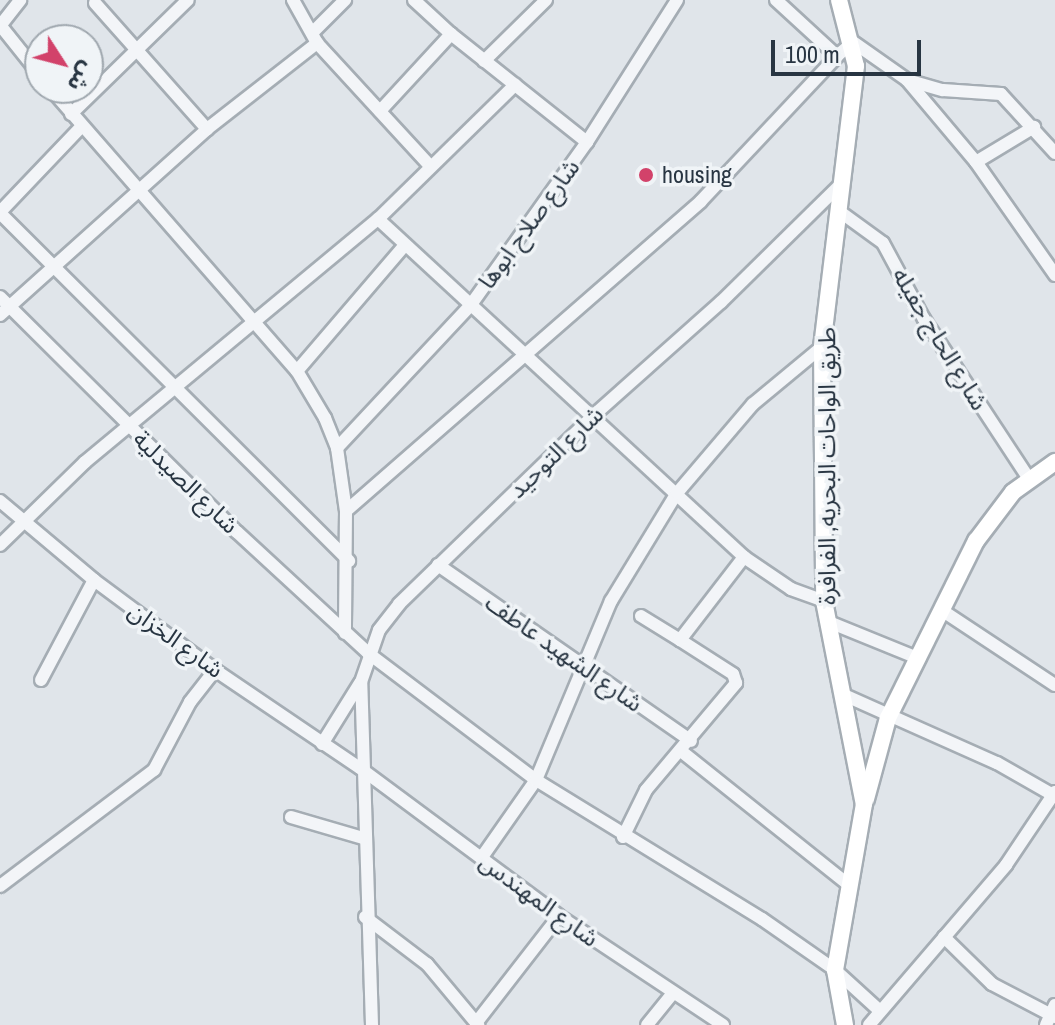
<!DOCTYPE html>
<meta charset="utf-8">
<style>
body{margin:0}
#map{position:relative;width:1055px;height:1025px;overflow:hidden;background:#e0e5ea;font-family:"Archivo Narrow","Noto Sans Arabic",sans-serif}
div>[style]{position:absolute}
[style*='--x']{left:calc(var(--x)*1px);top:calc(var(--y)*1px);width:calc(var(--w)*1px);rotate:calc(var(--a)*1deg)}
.roads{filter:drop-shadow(2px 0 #a5adb4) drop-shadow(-2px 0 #a5adb4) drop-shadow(0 2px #a5adb4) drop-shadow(0 -2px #a5adb4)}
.minor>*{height:12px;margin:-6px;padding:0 6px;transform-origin:6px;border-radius:6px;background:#f3f5f8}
.secondary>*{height:16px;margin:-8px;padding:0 8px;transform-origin:8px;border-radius:8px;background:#fff}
.dots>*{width:22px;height:22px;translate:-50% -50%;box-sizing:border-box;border:4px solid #f0f4f7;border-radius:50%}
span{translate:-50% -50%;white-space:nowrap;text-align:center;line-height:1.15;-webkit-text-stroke:7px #f0f4f7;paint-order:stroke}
.poi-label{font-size:24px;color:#283542}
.left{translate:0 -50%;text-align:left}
.street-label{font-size:24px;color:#283542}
.north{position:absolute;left:24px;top:24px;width:80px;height:80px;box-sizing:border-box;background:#f0f4f7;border:2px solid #a0a8af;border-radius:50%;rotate:126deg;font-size:22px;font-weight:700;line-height:32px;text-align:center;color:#283542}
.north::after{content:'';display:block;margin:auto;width:28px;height:36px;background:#d2426a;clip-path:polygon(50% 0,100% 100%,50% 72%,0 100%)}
.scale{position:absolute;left:771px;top:40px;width:150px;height:36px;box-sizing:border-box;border:4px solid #283542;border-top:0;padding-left:10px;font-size:24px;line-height:28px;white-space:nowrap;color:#283542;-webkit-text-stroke:6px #f0f4f7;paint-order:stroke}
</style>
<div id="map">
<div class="roads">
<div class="minor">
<div style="--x:293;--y:0;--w:49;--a:60.8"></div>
<div style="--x:317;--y:43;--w:168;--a:47.4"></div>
<div style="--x:414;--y:0;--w:50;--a:42.6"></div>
<div style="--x:776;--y:0;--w:83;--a:42.6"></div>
<div style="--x:837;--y:56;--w:21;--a:-41"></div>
<div style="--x:853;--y:42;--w:66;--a:35.1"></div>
<div style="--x:907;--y:80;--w:37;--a:16"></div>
<div style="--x:943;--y:90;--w:58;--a:3.9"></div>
<div style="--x:1001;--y:94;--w:80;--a:47.5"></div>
<div style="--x:95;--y:3;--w:169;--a:48.4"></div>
<div style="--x:0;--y:25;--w:64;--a:51.3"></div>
<div style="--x:0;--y:26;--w:33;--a:-52"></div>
<div style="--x:312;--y:33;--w:47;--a:-45"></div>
<div style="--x:484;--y:61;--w:87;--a:-44.5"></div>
<div style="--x:907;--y:80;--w:107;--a:49.9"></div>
<div style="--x:976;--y:162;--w:138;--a:55"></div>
<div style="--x:50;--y:88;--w:376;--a:48.9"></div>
<div style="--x:297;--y:371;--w:55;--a:59.2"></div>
<div style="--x:325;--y:418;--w:32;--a:68"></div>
<div style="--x:337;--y:448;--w:64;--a:81.9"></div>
<div style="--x:346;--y:511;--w:122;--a:90.5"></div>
<div style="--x:380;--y:111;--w:105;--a:-47.3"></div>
<div style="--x:451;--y:34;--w:174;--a:38.5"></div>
<div style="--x:587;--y:142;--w:168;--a:-57.6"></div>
<div style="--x:71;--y:114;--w:163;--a:-44.3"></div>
<div style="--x:976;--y:162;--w:68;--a:-31.1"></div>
<div style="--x:839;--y:211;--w:54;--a:36"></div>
<div style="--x:883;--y:243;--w:86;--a:61.7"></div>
<div style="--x:924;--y:319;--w:191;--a:56.7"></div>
<div style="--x:0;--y:212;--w:117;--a:-46.4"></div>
<div style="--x:0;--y:213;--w:493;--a:44.9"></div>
<div style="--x:378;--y:219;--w:498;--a:42.7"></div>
<div style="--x:744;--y:557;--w:57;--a:34.2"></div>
<div style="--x:791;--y:589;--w:35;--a:20"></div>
<div style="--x:0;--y:297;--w:334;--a:44.8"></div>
<div style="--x:237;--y:532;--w:178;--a:42.7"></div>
<div style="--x:368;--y:653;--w:211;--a:37.1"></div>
<div style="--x:536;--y:780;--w:265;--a:31.6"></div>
<div style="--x:762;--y:919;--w:89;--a:34.9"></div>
<div style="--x:835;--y:970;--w:59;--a:42.3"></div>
<div style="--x:0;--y:315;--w:278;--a:-41.9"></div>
<div style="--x:207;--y:129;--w:140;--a:-38"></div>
<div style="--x:297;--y:371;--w:166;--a:-49.4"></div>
<div style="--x:337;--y:448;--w:195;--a:-46.9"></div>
<div style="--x:470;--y:306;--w:201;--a:-54.5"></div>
<div style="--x:0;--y:501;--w:123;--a:40"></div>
<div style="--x:94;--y:580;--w:151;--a:36.6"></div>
<div style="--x:215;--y:670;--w:175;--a:34.1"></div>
<div style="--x:360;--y:768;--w:248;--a:36.6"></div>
<div style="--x:559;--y:916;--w:197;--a:33.6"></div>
<div style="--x:346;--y:511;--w:471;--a:-41.1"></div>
<div style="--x:701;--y:201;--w:199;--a:-46.8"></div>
<div style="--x:0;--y:545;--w:119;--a:-44.3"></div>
<div style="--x:85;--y:462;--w:381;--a:-39.7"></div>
<div style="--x:378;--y:219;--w:192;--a:-44.4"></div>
<div style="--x:438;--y:565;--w:308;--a:34.8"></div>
<div style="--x:943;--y:611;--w:134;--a:33.5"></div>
<div style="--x:641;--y:616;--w:46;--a:31.6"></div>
<div style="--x:829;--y:622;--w:93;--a:22.1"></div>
<div style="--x:41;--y:680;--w:113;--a:-62.1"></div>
<div style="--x:844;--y:695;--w:167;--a:24"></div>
<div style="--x:997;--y:763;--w:64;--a:29.7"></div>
<div style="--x:322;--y:744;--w:72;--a:-58.1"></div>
<div style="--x:681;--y:751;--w:215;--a:38.6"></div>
<div style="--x:291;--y:817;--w:75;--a:16.3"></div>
<div style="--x:623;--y:837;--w:52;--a:-63.9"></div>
<div style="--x:646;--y:790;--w:140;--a:-49.9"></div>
<div style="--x:736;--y:683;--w:9;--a:-108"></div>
<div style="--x:733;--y:674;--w:63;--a:-147.3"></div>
<div style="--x:680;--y:640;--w:105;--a:-52.4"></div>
<div style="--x:482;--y:857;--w:94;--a:-55"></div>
<div style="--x:536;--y:780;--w:194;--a:-67.3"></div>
<div style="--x:611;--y:601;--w:127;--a:-58.6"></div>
<div style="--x:677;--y:493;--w:117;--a:-49.5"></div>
<div style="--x:753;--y:404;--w:89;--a:-39.6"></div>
<div style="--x:0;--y:886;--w:193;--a:-37"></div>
<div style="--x:154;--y:770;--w:77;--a:-62.1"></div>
<div style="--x:190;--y:702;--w:41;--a:-52"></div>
<div style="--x:365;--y:917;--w:78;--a:37.2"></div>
<div style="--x:427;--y:964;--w:80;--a:50.1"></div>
<div style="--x:944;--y:937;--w:67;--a:44.4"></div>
<div style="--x:992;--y:984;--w:71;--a:27.6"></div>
<div style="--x:476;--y:1023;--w:135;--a:-52.2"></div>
<div style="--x:372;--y:1025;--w:343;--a:-91.8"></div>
<div style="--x:361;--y:682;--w:55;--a:-70.9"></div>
<div style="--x:379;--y:630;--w:33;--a:-52"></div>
<div style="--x:399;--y:604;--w:272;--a:-44.1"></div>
<div style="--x:594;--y:415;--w:170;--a:-41.7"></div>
<div style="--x:721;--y:302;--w:168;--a:-44.5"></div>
<div style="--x:647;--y:1025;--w:40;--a:-51"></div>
<div style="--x:869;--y:1025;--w:211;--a:-49.4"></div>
<div style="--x:1006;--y:865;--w:88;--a:-56.1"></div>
<div style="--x:1046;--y:1025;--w:22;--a:-66"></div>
</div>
<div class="secondary">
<div style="--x:839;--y:0;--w:68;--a:75.6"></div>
<div style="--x:856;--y:66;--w:283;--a:96.9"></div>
<div style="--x:822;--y:347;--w:254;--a:89.5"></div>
<div style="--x:824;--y:601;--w:207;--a:78.9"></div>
<div style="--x:864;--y:804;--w:169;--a:99.9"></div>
<div style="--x:835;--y:970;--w:56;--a:79.7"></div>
<div style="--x:866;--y:799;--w:84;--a:-74.8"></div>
<div style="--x:888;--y:718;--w:198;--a:-63.6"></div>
<div style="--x:976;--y:541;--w:61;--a:-52.9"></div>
<div style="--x:1013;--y:492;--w:52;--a:-35.5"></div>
</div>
</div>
<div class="dots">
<div style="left:646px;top:175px;background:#d2426a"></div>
</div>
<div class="poi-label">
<span class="left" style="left:662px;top:175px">housing</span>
</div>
<div class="street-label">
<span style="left:529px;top:224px;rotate:-54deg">شارع صلاح ابوها</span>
<span style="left:940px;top:339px;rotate:59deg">شارع الحاج جفيله</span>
<span style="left:556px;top:452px;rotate:-44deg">شارع التوحيد</span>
<span style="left:827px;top:466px;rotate:-90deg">طريق الواحات البحريه, الفرافرة</span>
<span style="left:186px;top:482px;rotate:44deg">شارع الصيدلية</span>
<span style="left:176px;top:640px;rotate:36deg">شارع الخزان</span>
<span style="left:564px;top:653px;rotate:35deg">شارع الشهيد عاطف</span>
<span style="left:539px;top:900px;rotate:36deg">شارع المهندس</span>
</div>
<div class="north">ش</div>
<div class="scale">100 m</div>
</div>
